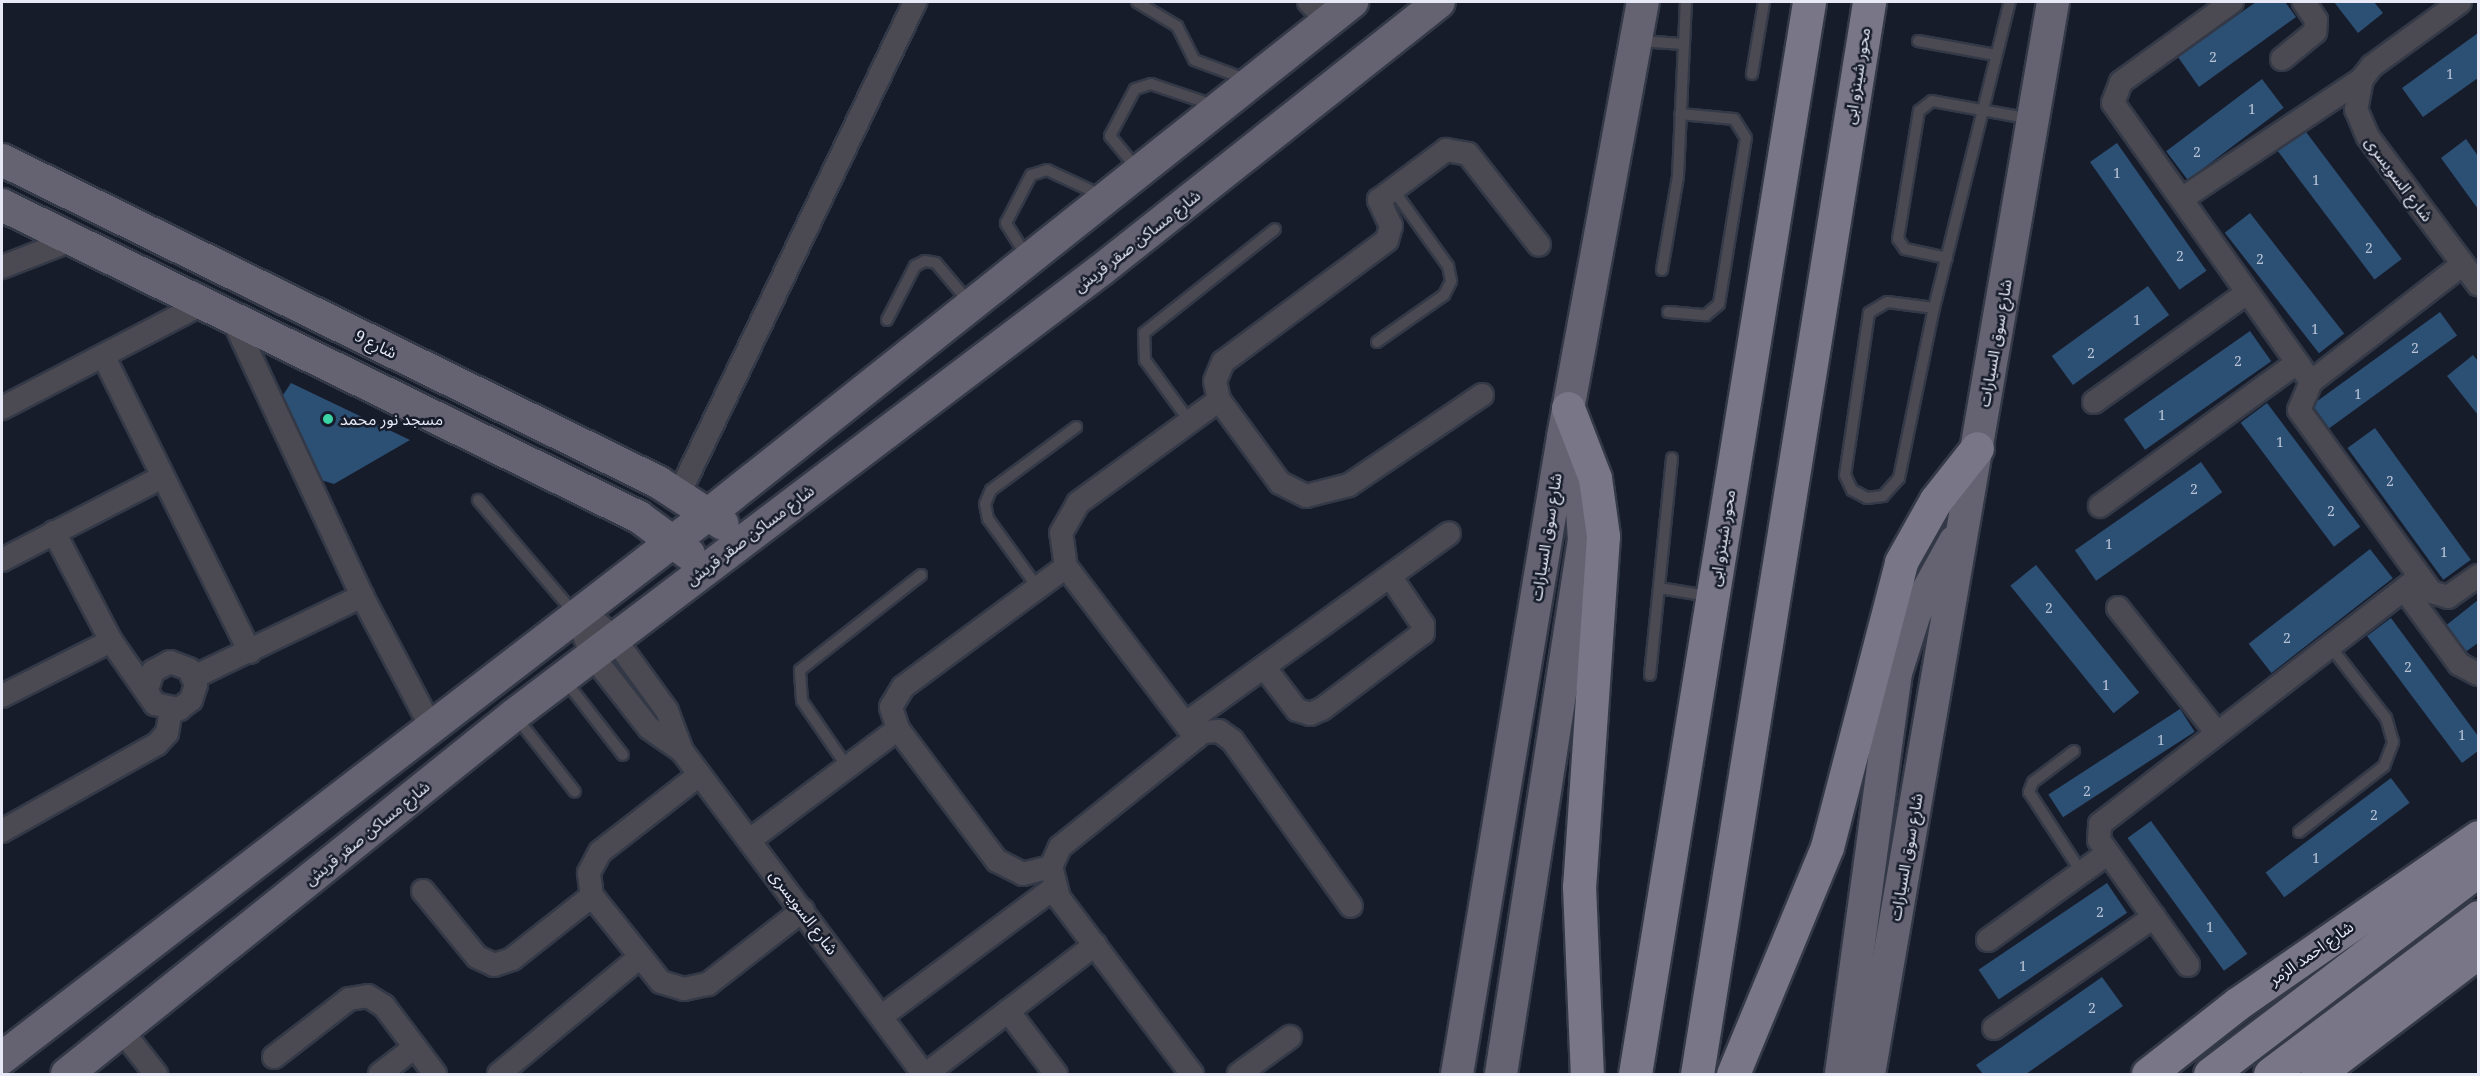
<!DOCTYPE html>
<meta charset="utf-8">
<style>
body{margin:0}
#map{position:relative;width:2480px;height:1076px;overflow:hidden;background:#171c2b;font-family:"Noto Serif","Noto Sans Arabic",serif}
div>[style]{position:absolute}
[style*='--x']{left:calc(var(--x)*1px);top:calc(var(--y)*1px);width:calc(var(--w)*1px);rotate:calc(var(--a)*1deg)}
.building>*{inset:0;background:#2c4f74;transform-origin:0 0}
.roads{filter:drop-shadow(2px 0 #343947) drop-shadow(-2px 0 #343947) drop-shadow(0 2px #343947) drop-shadow(0 -2px #343947)}
.lane>*{height:10px;margin:-5px;padding:0 5px;transform-origin:5px;border-radius:5px;background:#4b4a52}
.street>*{height:22px;margin:-11px;padding:0 11px;transform-origin:11px;border-radius:11px;background:#4b4a52}
.secondary>*{height:32px;margin:-16px;padding:0 16px;transform-origin:16px;border-radius:16px;background:#656371}
.primary>*{height:33px;margin:-16.5px;padding:0 16.5px;transform-origin:16.5px;border-radius:16.5px;background:#797688}
.dots>*{width:16px;height:16px;translate:-50% -50%;box-sizing:border-box;border:3px solid #171c2b;border-radius:50%}
span{translate:-50% -50%;white-space:nowrap;text-align:center;line-height:1.15;-webkit-text-stroke:5px #171c2b;paint-order:stroke}
.number-label{font-size:14px;color:#b8c3d6}
.number-label span{-webkit-text-stroke-width:0}
.street-label{font-size:16px;color:#e7eaf6}
.poi-label{font-size:16px;color:#e7eaf6}
.left{translate:0 -50%;text-align:left}
.frame{position:absolute;inset:0;border:3px solid #e7eaf6;pointer-events:none}
</style>
<div id="map">
<div class="building">
<div style="clip-path:polygon(2256px 2px,2285px 2px,2296px 17px,2199px 87px,2178px 57px)"></div>
<div style="clip-path:polygon(2334px 2px,2374px 2px,2383px 13px,2358px 33px)"></div>
<div style="clip-path:polygon(2478px 33px,2478px 78px,2423px 117px,2402px 88px)"></div>
<div style="left:2262px;top:79px;width:36px;height:120px;rotate:53deg"></div>
<div style="left:2303px;top:128px;width:164px;height:34px;rotate:53deg"></div>
<div style="clip-path:polygon(2466px 139px,2478px 156px,2478px 209px,2441px 158px)"></div>
<div style="left:2117px;top:143px;width:156px;height:33px;rotate:55deg"></div>
<div style="left:2250px;top:213px;width:153px;height:32px;rotate:52deg"></div>
<div style="left:2148px;top:286px;width:36px;height:119px;rotate:54deg"></div>
<div style="left:2440px;top:312px;width:29px;height:158px;rotate:54deg"></div>
<div style="left:2250px;top:331px;width:37px;height:154px;rotate:55deg"></div>
<div style="clip-path:polygon(2473px 355px,2478px 361px,2478px 415px,2447px 376px)"></div>
<div style="clip-path:polygon(291px 383px,410px 440px,334px 484px,318px 479px,281px 398px)"></div>
<div style="left:2267px;top:403px;width:155px;height:33px;rotate:53deg"></div>
<div style="left:2375px;top:428px;width:163px;height:34px;rotate:54deg"></div>
<div style="left:2201px;top:462px;width:37px;height:154px;rotate:55deg"></div>
<div style="left:2370px;top:549px;width:37px;height:154px;rotate:52deg"></div>
<div style="left:2036px;top:565px;width:164px;height:33px;rotate:51deg"></div>
<div style="clip-path:polygon(2478px 600px,2478px 643px,2464px 653px,2444px 627px)"></div>
<div style="clip-path:polygon(2391px 618px,2478px 736px,2478px 751px,2462px 763px,2367px 636px)"></div>
<div style="left:2180px;top:709px;width:27px;height:157px;rotate:57deg"></div>
<div style="left:2391px;top:778px;width:31px;height:157px;rotate:53deg"></div>
<div style="left:2151px;top:821px;width:164px;height:29px;rotate:54deg"></div>
<div style="left:2107px;top:883px;width:36px;height:155px;rotate:56deg"></div>
<div style="clip-path:polygon(2102px 977px,2123px 1006px,2026px 1074px,1983px 1074px,1976px 1065px)"></div>
</div>
<div class="roads">
<div class="lane">
<div style="--x:1137;--y:2;--w:47;--a:31"></div>
<div style="--x:1177;--y:26;--w:38;--a:63"></div>
<div style="--x:1194;--y:60;--w:58;--a:20.3"></div>
<div style="--x:1639;--y:41;--w:44;--a:3.9"></div>
<div style="--x:1918;--y:41;--w:79;--a:10.2"></div>
<div style="--x:1752;--y:74;--w:73;--a:-80.5"></div>
<div style="--x:1138;--y:170;--w:44;--a:-129.5"></div>
<div style="--x:1110;--y:136;--w:53;--a:-62"></div>
<div style="--x:1135;--y:89;--w:17;--a:-17"></div>
<div style="--x:1151;--y:84;--w:65;--a:18.7"></div>
<div style="--x:1027;--y:257;--w:40;--a:-122"></div>
<div style="--x:1006;--y:223;--w:54;--a:-62.5"></div>
<div style="--x:1031;--y:175;--w:17;--a:-17"></div>
<div style="--x:1047;--y:170;--w:62;--a:24.9"></div>
<div style="--x:1947;--y:258;--w:43;--a:-167.9"></div>
<div style="--x:1905;--y:249;--w:12;--a:-125"></div>
<div style="--x:1898;--y:239;--w:130;--a:-80.7"></div>
<div style="--x:1919;--y:111;--w:16;--a:-38"></div>
<div style="--x:1932;--y:101;--w:101;--a:10.3"></div>
<div style="--x:1662;--y:270;--w:95;--a:-80.3"></div>
<div style="--x:1678;--y:176;--w:174;--a:-87.4"></div>
<div style="--x:1934;--y:308;--w:47;--a:-172.7"></div>
<div style="--x:1887;--y:302;--w:21;--a:149"></div>
<div style="--x:1869;--y:313;--w:164;--a:98.4"></div>
<div style="--x:1845;--y:475;--w:17;--a:65"></div>
<div style="--x:1852;--y:490;--w:17;--a:28"></div>
<div style="--x:1867;--y:498;--w:16;--a:-7"></div>
<div style="--x:1883;--y:496;--w:24;--a:-48"></div>
<div style="--x:1899;--y:478;--w:174;--a:-78.4"></div>
<div style="--x:1934;--y:308;--w:315;--a:-76.1"></div>
<div style="--x:1668;--y:312;--w:38;--a:5"></div>
<div style="--x:1706;--y:315;--w:17;--a:-40"></div>
<div style="--x:1719;--y:304;--w:168;--a:-80.8"></div>
<div style="--x:1746;--y:138;--w:22;--a:-122"></div>
<div style="--x:1734;--y:119;--w:54;--a:-174.7"></div>
<div style="--x:887;--y:320;--w:61;--a:-62.6"></div>
<div style="--x:915;--y:266;--w:11;--a:-27"></div>
<div style="--x:925;--y:261;--w:11;--a:10"></div>
<div style="--x:936;--y:263;--w:51;--a:49.8"></div>
<div style="--x:1377;--y:342;--w:82;--a:-35"></div>
<div style="--x:1444;--y:295;--w:16;--a:-63"></div>
<div style="--x:1451;--y:281;--w:15;--a:-101"></div>
<div style="--x:1448;--y:266;--w:96;--a:-125.7"></div>
<div style="--x:1190;--y:422;--w:77;--a:-126"></div>
<div style="--x:1145;--y:360;--w:27;--a:-92"></div>
<div style="--x:1144;--y:333;--w:167;--a:-38.4"></div>
<div style="--x:478;--y:500;--w:150;--a:49.6"></div>
<div style="--x:1038;--y:588;--w:85;--a:-125.9"></div>
<div style="--x:988;--y:519;--w:15;--a:-101"></div>
<div style="--x:985;--y:504;--w:15;--a:-67"></div>
<div style="--x:991;--y:490;--w:106;--a:-36.5"></div>
<div style="--x:1659;--y:588;--w:51;--a:9.1"></div>
<div style="--x:1650;--y:675;--w:218;--a:-84.2"></div>
<div style="--x:564;--y:679;--w:96;--a:52.2"></div>
<div style="--x:516;--y:717;--w:95;--a:51.8"></div>
<div style="--x:2074;--y:751;--w:51;--a:142.9"></div>
<div style="--x:2033;--y:782;--w:11;--a:112"></div>
<div style="--x:2029;--y:792;--w:97;--a:56.8"></div>
<div style="--x:848;--y:768;--w:81;--a:-124.5"></div>
<div style="--x:802;--y:701;--w:31;--a:-94"></div>
<div style="--x:800;--y:670;--w:154;--a:-38.1"></div>
<div style="--x:2299;--y:832;--w:108;--a:-37.8"></div>
<div style="--x:2384;--y:766;--w:26;--a:-69"></div>
<div style="--x:2393;--y:742;--w:25;--a:-106"></div>
<div style="--x:2386;--y:718;--w:91;--a:-127.9"></div>
</div>
<div class="street">
<div style="--x:1309;--y:2;--w:27;--a:45"></div>
<div style="--x:2232;--y:2;--w:137;--a:144.2"></div>
<div style="--x:2121;--y:82;--w:22;--a:111"></div>
<div style="--x:2113;--y:103;--w:342;--a:54.6"></div>
<div style="--x:2460;--y:2;--w:109;--a:144"></div>
<div style="--x:2372;--y:66;--w:16;--a:128"></div>
<div style="--x:2362;--y:79;--w:31;--a:101"></div>
<div style="--x:2356;--y:109;--w:30;--a:67"></div>
<div style="--x:2368;--y:137;--w:184;--a:53.2"></div>
<div style="--x:2282;--y:59;--w:43;--a:-39.3"></div>
<div style="--x:2315;--y:32;--w:12;--a:-85"></div>
<div style="--x:2316;--y:20;--w:22;--a:-124"></div>
<div style="--x:2183;--y:198;--w:215;--a:-33.6"></div>
<div style="--x:2463;--y:264;--w:192;--a:142.2"></div>
<div style="--x:2311;--y:382;--w:30;--a:113"></div>
<div style="--x:2299;--y:410;--w:225;--a:54"></div>
<div style="--x:2431;--y:592;--w:18;--a:16"></div>
<div style="--x:2448;--y:597;--w:37;--a:-35"></div>
<div style="--x:2;--y:267;--w:75;--a:-21.1"></div>
<div style="--x:232;--y:317;--w:308;--a:65"></div>
<div style="--x:362;--y:596;--w:146;--a:62.2"></div>
<div style="--x:104;--y:357;--w:329;--a:63.7"></div>
<div style="--x:1482;--y:395;--w:161;--a:145.9"></div>
<div style="--x:1349;--y:485;--w:44;--a:165.7"></div>
<div style="--x:1306;--y:496;--w:29;--a:-153"></div>
<div style="--x:1280;--y:483;--w:103;--a:-126.3"></div>
<div style="--x:1219;--y:400;--w:19;--a:-102"></div>
<div style="--x:1215;--y:381;--w:21;--a:-67"></div>
<div style="--x:1223;--y:362;--w:204;--a:-36.6"></div>
<div style="--x:1387;--y:240;--w:15;--a:-74"></div>
<div style="--x:1391;--y:226;--w:29;--a:-115"></div>
<div style="--x:1379;--y:200;--w:84;--a:-36.7"></div>
<div style="--x:1446;--y:150;--w:22;--a:10"></div>
<div style="--x:1468;--y:154;--w:115;--a:52"></div>
<div style="--x:2094;--y:402;--w:188;--a:-35.5"></div>
<div style="--x:2;--y:408;--w:228;--a:-27.5"></div>
<div style="--x:679;--y:494;--w:546;--a:-64.37"></div>
<div style="--x:2100;--y:506;--w:243;--a:-36"></div>
<div style="--x:54;--y:532;--w:123;--a:62.4"></div>
<div style="--x:111;--y:641;--w:77;--a:55.1"></div>
<div style="--x:155;--y:704;--w:25;--a:12"></div>
<div style="--x:179;--y:709;--w:15;--a:-37"></div>
<div style="--x:191;--y:700;--w:16;--a:-72"></div>
<div style="--x:196;--y:685;--w:17;--a:-114"></div>
<div style="--x:189;--y:669;--w:20;--a:-160"></div>
<div style="--x:170;--y:662;--w:19;--a:152"></div>
<div style="--x:153;--y:671;--w:20;--a:108"></div>
<div style="--x:2;--y:560;--w:180;--a:-27.4"></div>
<div style="--x:2404;--y:589;--w:93;--a:53.7"></div>
<div style="--x:2459;--y:664;--w:21;--a:28"></div>
<div style="--x:2118;--y:608;--w:159;--a:51.6"></div>
<div style="--x:1264;--y:667;--w:54;--a:52.5"></div>
<div style="--x:1297;--y:710;--w:14;--a:17"></div>
<div style="--x:1310;--y:714;--w:13;--a:-23"></div>
<div style="--x:1322;--y:709;--w:126;--a:-37"></div>
<div style="--x:1423;--y:633;--w:8;--a:-90"></div>
<div style="--x:1423;--y:625;--w:59;--a:-124"></div>
<div style="--x:194;--y:677;--w:187;--a:-25.7"></div>
<div style="--x:2;--y:696;--w:122;--a:-26.8"></div>
<div style="--x:1186;--y:723;--w:324;--a:-35.8"></div>
<div style="--x:1196;--y:738;--w:215;--a:-127.2"></div>
<div style="--x:1066;--y:567;--w:34;--a:-98"></div>
<div style="--x:1061;--y:533;--w:34;--a:-60"></div>
<div style="--x:1078;--y:503;--w:175;--a:-36.1"></div>
<div style="--x:682;--y:751;--w:40;--a:-145.1"></div>
<div style="--x:649;--y:728;--w:93;--a:-128"></div>
<div style="--x:592;--y:655;--w:42;--a:-112.3"></div>
<div style="--x:576;--y:616;--w:22;--a:18"></div>
<div style="--x:597;--y:623;--w:23;--a:41"></div>
<div style="--x:614;--y:638;--w:90;--a:54"></div>
<div style="--x:667;--y:711;--w:43;--a:69.4"></div>
<div style="--x:682;--y:751;--w:404;--a:53.2"></div>
<div style="--x:699;--y:775;--w:125;--a:142.1"></div>
<div style="--x:600;--y:852;--w:24;--a:118"></div>
<div style="--x:589;--y:873;--w:23;--a:83"></div>
<div style="--x:592;--y:896;--w:110;--a:51.3"></div>
<div style="--x:661;--y:982;--w:24;--a:17"></div>
<div style="--x:684;--y:989;--w:25;--a:-12"></div>
<div style="--x:708;--y:984;--w:120;--a:-37.9"></div>
<div style="--x:2;--y:831;--w:178;--a:-29.3"></div>
<div style="--x:157;--y:744;--w:15;--a:-48"></div>
<div style="--x:167;--y:733;--w:23;--a:-80"></div>
<div style="--x:750;--y:840;--w:185;--a:-36.9"></div>
<div style="--x:1051;--y:867;--w:29;--a:166"></div>
<div style="--x:1023;--y:874;--w:29;--a:-153"></div>
<div style="--x:997;--y:861;--w:165;--a:-126.9"></div>
<div style="--x:898;--y:729;--w:23;--a:-108"></div>
<div style="--x:891;--y:707;--w:23;--a:-59"></div>
<div style="--x:903;--y:687;--w:202;--a:-36.4"></div>
<div style="--x:423;--y:891;--w:85;--a:50.7"></div>
<div style="--x:477;--y:957;--w:19;--a:25"></div>
<div style="--x:494;--y:965;--w:19;--a:-18"></div>
<div style="--x:512;--y:959;--w:102;--a:-38.2"></div>
<div style="--x:1988;--y:940;--w:148;--a:-35.9"></div>
<div style="--x:2188;--y:965;--w:153;--a:-125.5"></div>
<div style="--x:2099;--y:840;--w:16;--a:-86"></div>
<div style="--x:2100;--y:824;--w:404;--a:-37.7"></div>
<div style="--x:1008;--y:1011;--w:79;--a:52.7"></div>
<div style="--x:882;--y:1016;--w:214;--a:-36.7"></div>
<div style="--x:1994;--y:1028;--w:195;--a:-34.8"></div>
<div style="--x:122;--y:1031;--w:55;--a:51.7"></div>
<div style="--x:274;--y:1057;--w:95;--a:-37.7"></div>
<div style="--x:349;--y:999;--w:19;--a:-9"></div>
<div style="--x:368;--y:996;--w:19;--a:32"></div>
<div style="--x:384;--y:1006;--w:85;--a:53.1"></div>
<div style="--x:380;--y:1074;--w:44;--a:-37.6"></div>
<div style="--x:499;--y:1074;--w:183;--a:-39.7"></div>
<div style="--x:926;--y:1074;--w:213;--a:-37.4"></div>
<div style="--x:1192;--y:1074;--w:221;--a:-127.1"></div>
<div style="--x:1059;--y:898;--w:32;--a:-104"></div>
<div style="--x:1051;--y:867;--w:22;--a:-66"></div>
<div style="--x:1060;--y:847;--w:184;--a:-38.8"></div>
<div style="--x:1203;--y:732;--w:16;--a:-4"></div>
<div style="--x:1219;--y:731;--w:16;--a:35"></div>
<div style="--x:1232;--y:740;--w:204;--a:54.4"></div>
<div style="--x:1239;--y:1074;--w:63;--a:-36"></div>
</div>
<div class="secondary">
<div style="--x:2;--y:160;--w:731;--a:26.14"></div>
<div style="--x:658;--y:482;--w:77;--a:32.9"></div>
<div style="--x:2;--y:205;--w:709;--a:26.1"></div>
<div style="--x:639;--y:517;--w:62;--a:36.5"></div>
<div style="--x:2;--y:1058;--w:893;--a:-37.59"></div>
<div style="--x:710;--y:513;--w:821;--a:-38.52"></div>
<div style="--x:67;--y:1074;--w:573;--a:-38.77"></div>
<div style="--x:514;--y:715;--w:737;--a:-37.17"></div>
<div style="--x:1101;--y:270;--w:431;--a:-38.4"></div>
<div style="--x:1457;--y:1074;--w:646;--a:-80.55"></div>
<div style="--x:1563;--y:437;--w:442;--a:-79.6"></div>
<div style="--x:1501;--y:1074;--w:540;--a:-81.17"></div>
<div style="--x:1584;--y:540;--w:58;--a:-93.9"></div>
<div style="--x:1841;--y:1074;--w:405;--a:-82.2"></div>
<div style="--x:1896;--y:673;--w:63;--a:-72.4"></div>
<div style="--x:1915;--y:613;--w:82;--a:-60.9"></div>
<div style="--x:1869;--y:1074;--w:1088;--a:-80.26"></div>
</div>
<div class="primary">
<div style="--x:1568;--y:408;--w:75;--a:68.9"></div>
<div style="--x:1595;--y:478;--w:59;--a:82.1"></div>
<div style="--x:1603;--y:536;--w:351;--a:93.9"></div>
<div style="--x:1579;--y:886;--w:188;--a:87.6"></div>
<div style="--x:1635;--y:1074;--w:1086;--a:-80.78"></div>
<div style="--x:1697;--y:1074;--w:1086;--a:-80.88"></div>
<div style="--x:1733;--y:1074;--w:246;--a:-67.5"></div>
<div style="--x:1827;--y:847;--w:294;--a:-75.4"></div>
<div style="--x:1901;--y:562;--w:71;--a:-60.6"></div>
<div style="--x:1936;--y:500;--w:66;--a:-51.7"></div>
<div style="--x:2148;--y:1074;--w:113;--a:-38.2"></div>
<div style="--x:2237;--y:1004;--w:293;--a:-34.7"></div>
<div style="--x:2210;--y:1074;--w:337;--a:-37.3"></div>
<div style="--x:2270;--y:1074;--w:261;--a:-37"></div>
<div style="--x:2317;--y:1074;--w:202;--a:-37.2"></div>
</div>
</div>
<div class="dots">
<div style="left:328px;top:419px;background:#3ad4a5"></div>
</div>
<div class="number-label">
<span style="left:2213px;top:57px">2</span>
<span style="left:2450px;top:74px">1</span>
<span style="left:2252px;top:109px">1</span>
<span style="left:2197px;top:152px">2</span>
<span style="left:2117px;top:173px">1</span>
<span style="left:2316px;top:180px">1</span>
<span style="left:2369px;top:248px">2</span>
<span style="left:2180px;top:256px">2</span>
<span style="left:2260px;top:259px">2</span>
<span style="left:2137px;top:320px">1</span>
<span style="left:2315px;top:329px">1</span>
<span style="left:2415px;top:348px">2</span>
<span style="left:2091px;top:353px">2</span>
<span style="left:2238px;top:361px">2</span>
<span style="left:2358px;top:394px">1</span>
<span style="left:2162px;top:415px">1</span>
<span style="left:2280px;top:442px">1</span>
<span style="left:2390px;top:481px">2</span>
<span style="left:2194px;top:489px">2</span>
<span style="left:2331px;top:511px">2</span>
<span style="left:2109px;top:544px">1</span>
<span style="left:2444px;top:552px">1</span>
<span style="left:2049px;top:608px">2</span>
<span style="left:2287px;top:638px">2</span>
<span style="left:2408px;top:667px">2</span>
<span style="left:2106px;top:685px">1</span>
<span style="left:2462px;top:735px">1</span>
<span style="left:2161px;top:740px">1</span>
<span style="left:2087px;top:791px">2</span>
<span style="left:2374px;top:815px">2</span>
<span style="left:2316px;top:858px">1</span>
<span style="left:2100px;top:912px">2</span>
<span style="left:2210px;top:927px">1</span>
<span style="left:2023px;top:966px">1</span>
<span style="left:2092px;top:1008px">2</span>
</div>
<div class="street-label">
<span style="left:1857px;top:76px;rotate:-81deg">محور شينزو ابى</span>
<span style="left:2399px;top:179px;rotate:53deg">شارع السويسرى</span>
<span style="left:1137px;top:241px;rotate:-38deg">شارع مساكن صقر قريش</span>
<span style="left:1995px;top:343px;rotate:-80deg">شارع سوق السيارات</span>
<span style="left:376px;top:344px;rotate:26deg">شارع 9</span>
<span style="left:750px;top:535px;rotate:-37deg">شارع مساكن صقر قريش</span>
<span style="left:1546px;top:537px;rotate:-81deg">شارع سوق السيارات</span>
<span style="left:1722px;top:538px;rotate:-81deg">محور شينزو ابى</span>
<span style="left:367px;top:833px;rotate:-39deg">شارع مساكن صقر قريش</span>
<span style="left:1906px;top:857px;rotate:-80deg">شارع سوق السيارات</span>
<span style="left:804px;top:912px;rotate:53deg">شارع السويسرى</span>
<span style="left:2311px;top:953px;rotate:-35deg">شارع احمد الزمر</span>
</div>
<div class="poi-label">
<span class="left" style="left:340px;top:419px">مسجد نور محمد</span>
</div>
<div class="frame"></div>
</div>
